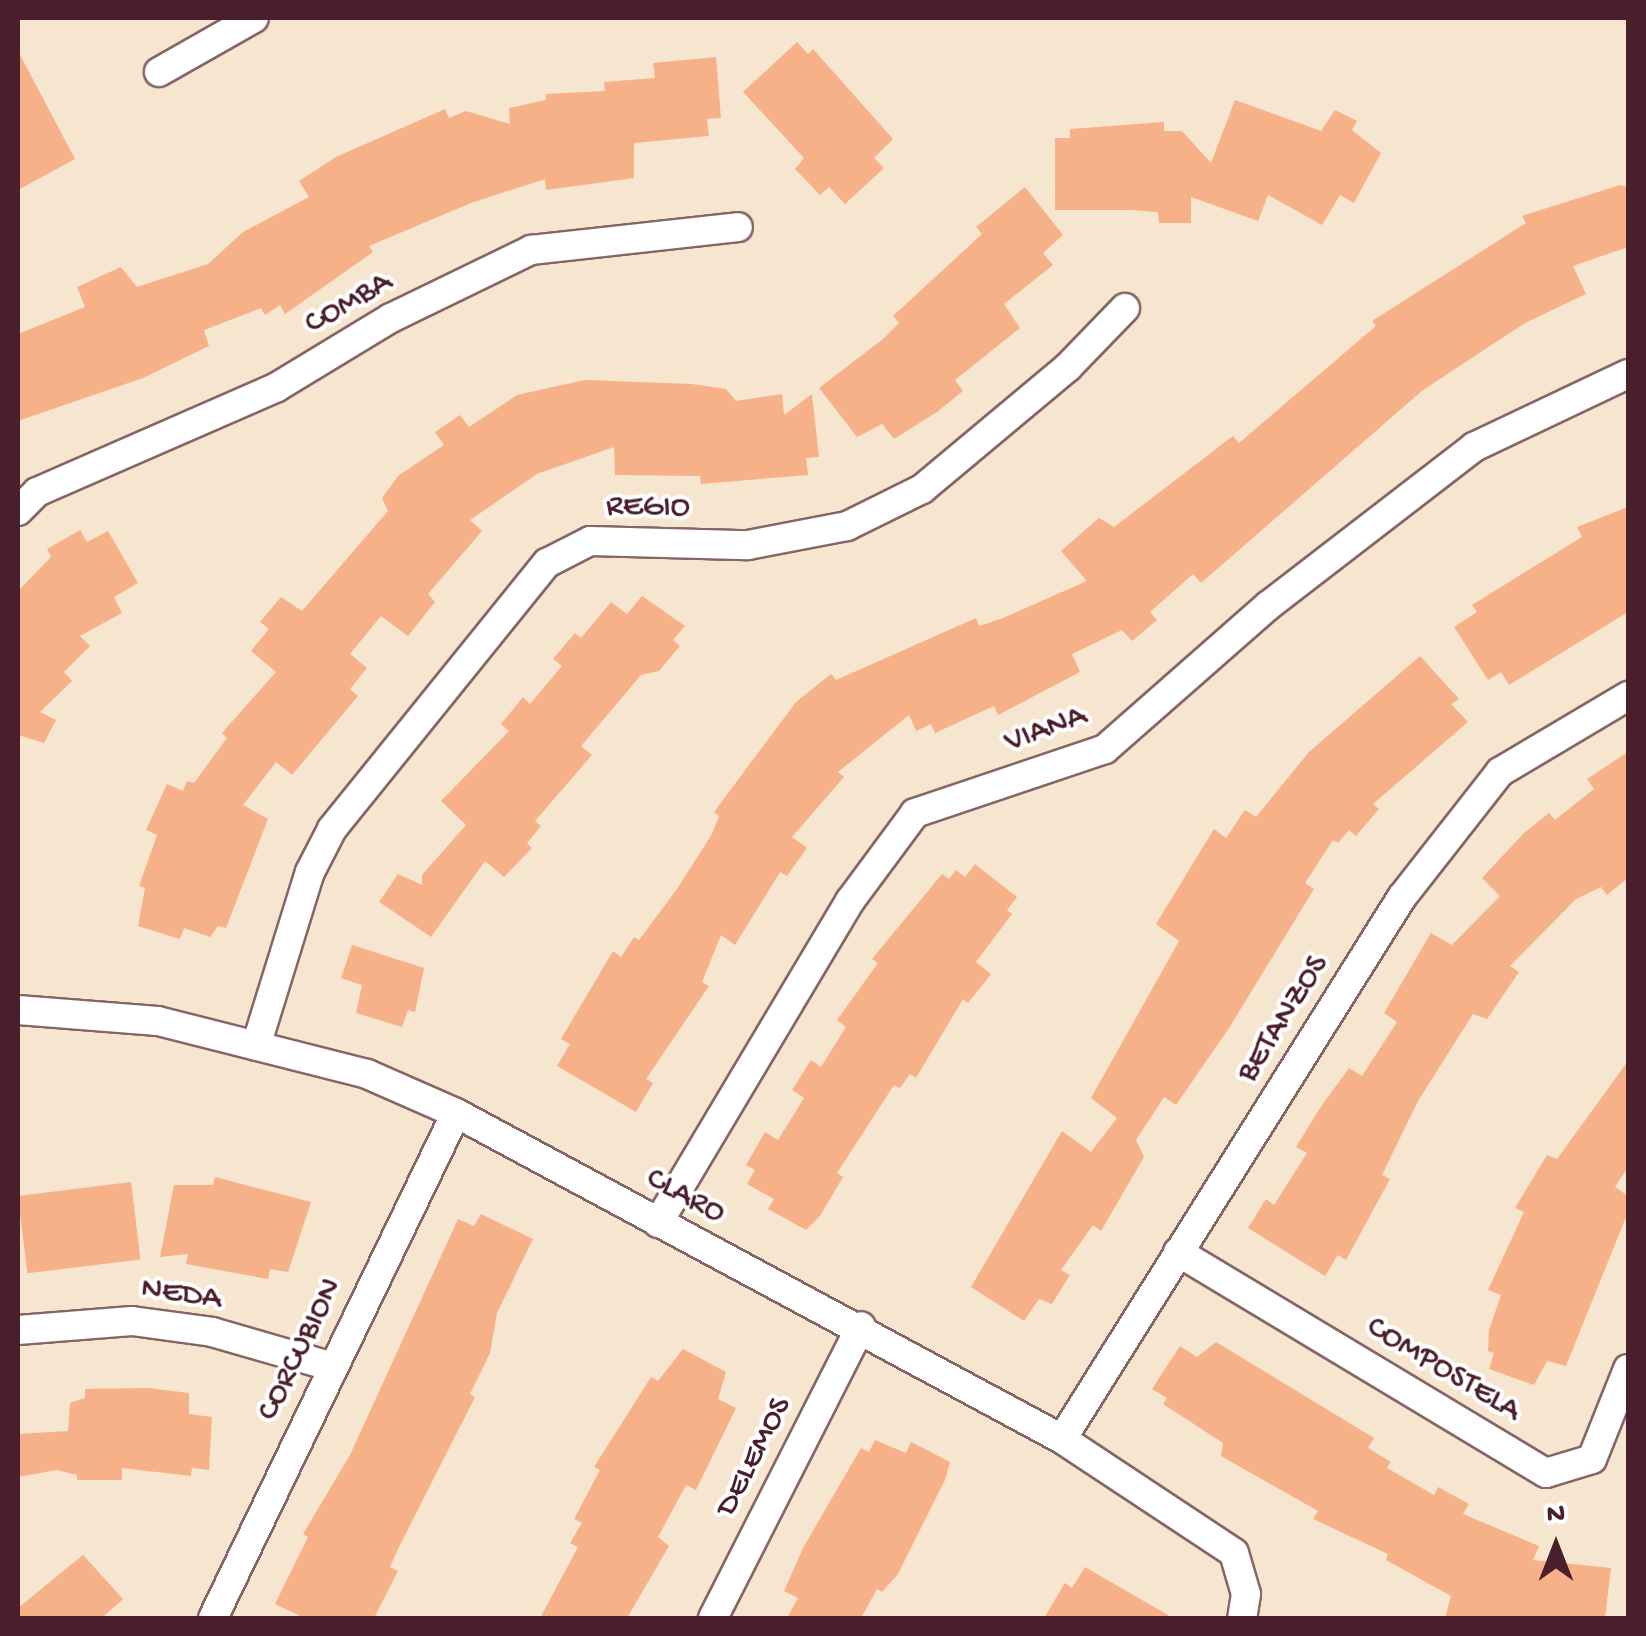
<!DOCTYPE html>
<style>
body{margin:0}
#map{position:relative;width:1646px;height:1636px;overflow:hidden;background:#f6e6d0;font-family:"Gochi Hand",sans-serif}
div>[style]{position:absolute}
[style*='--x']{left:calc(var(--x)*1px);top:calc(var(--y)*1px);width:calc(var(--w)*1px);rotate:calc(var(--a)*1deg)}
.building>*{inset:0;background:#f6b188;transform-origin:0 0}
.roads{filter:drop-shadow(2px 0 #866565) drop-shadow(-2px 0 #866565) drop-shadow(0 2px #866565) drop-shadow(0 -2px #866565)}
.street>*{height:28px;margin:-14px;padding:0 14px;transform-origin:14px;border-radius:14px;background:#fff}
span{translate:-50% -50%;white-space:nowrap;text-align:center;line-height:1.15;-webkit-text-stroke:8px #fff;paint-order:stroke}
.street-label{font-size:32px;color:#4a1f2b}
.frame{position:absolute;inset:0;border:20px solid #4a1f2b;pointer-events:none}
.north{position:absolute;left:1506px;top:1496px;width:100px;height:100px;-webkit-text-stroke:8px #fff;paint-order:stroke;rotate:0deg;font-size:28px;font-weight:700;line-height:40px;text-align:center;color:#4a1f2b}
.north::after{content:'';display:block;margin:auto;width:35px;height:45px;background:#4a1f2b;clip-path:polygon(50% 0,100% 100%,50% 72%,0 100%)}
</style>
<div id="map">
<div class="building">
<div style="clip-path:polygon(797px 42px,808px 54px,813px 49px,893px 139px,874px 158px,884px 168px,845px 204px,829px 187px,820px 195px,795px 169px,804px 158px,743px 92px)"></div>
<div style="clip-path:polygon(18px 51px,75px 159px,18px 190px)"></div>
<div style="clip-path:polygon(716px 57px,721px 118px,707px 119px,709px 136px,634px 143px,634px 178px,546px 190px,545px 179px,471px 203px,369px 246px,373px 252px,285px 314px,280px 305px,265px 315px,261px 308px,204px 330px,209px 346px,143px 378px,18px 421px,18px 334px,85px 307px,77px 287px,121px 267px,137px 287px,208px 264px,243px 232px,309px 197px,299px 181px,336px 157px,445px 109px,449px 118px,466px 111px,510px 124px,509px 108px,546px 100px,546px 94px,605px 91px,604px 82px,655px 78px,653px 63px)"></div>
<div style="clip-path:polygon(1235px 100px,1321px 131px,1335px 110px,1357px 121px,1352px 130px,1381px 153px,1354px 203px,1340px 195px,1322px 225px,1268px 195px,1258px 221px,1191px 197px,1191px 223px,1159px 223px,1158px 212px,1132px 210px,1055px 210px,1055px 138px,1070px 138px,1070px 129px,1164px 122px,1164px 131px,1182px 131px,1211px 163px)"></div>
<div style="clip-path:polygon(1620px 185px,1628px 187px,1628px 247px,1573px 266px,1586px 294px,1525px 323px,1423px 390px,1201px 583px,1193px 574px,1150px 612px,1157px 620px,1132px 641px,1122px 630px,1072px 654px,1080px 672px,998px 715px,994px 706px,935px 733px,931px 724px,916px 731px,909px 715px,838px 772px,844px 777px,792px 837px,807px 848px,787px 876px,780px 872px,735px 945px,721px 935px,702px 982px,709px 986px,646px 1079px,653px 1083px,636px 1112px,557px 1066px,570px 1044px,561px 1039px,613px 951px,621px 957px,634px 937px,639px 940px,677px 889px,712px 834px,719px 816px,714px 812px,796px 702px,831px 674px,836px 680px,976px 618px,979px 626px,1003px 618px,1087px 581px,1061px 551px,1099px 518px,1114px 527px,1233px 436px,1239px 443px,1376px 326px,1372px 321px,1526px 223px,1522px 216px)"></div>
<div style="clip-path:polygon(1025px 187px,1063px 235px,1043px 253px,1053px 265px,1004px 304px,1020px 328px,955px 380px,963px 391px,937px 412px,894px 439px,882px 424px,857px 437px,819px 388px,883px 339px,899px 323px,893px 316px,982px 234px,976px 227px)"></div>
<div style="clip-path:polygon(585px 380px,692px 384px,726px 389px,736px 401px,782px 394px,784px 415px,812px 394px,819px 457px,806px 458px,808px 475px,701px 484px,700px 476px,615px 475px,614px 447px,537px 474px,470px 520px,482px 531px,428px 594px,435px 602px,408px 636px,381px 616px,350px 654px,367px 668px,350px 689px,358px 696px,292px 775px,276px 762px,243px 805px,268px 819px,226px 928px,218px 926px,210px 937px,184px 928px,180px 939px,138px 926px,145px 888px,139px 886px,157px 835px,146px 830px,167px 784px,183px 791px,187px 781px,194px 783px,227px 738px,222px 733px,276px 672px,251px 651px,269px 629px,260px 622px,281px 597px,302px 611px,388px 511px,382px 498px,398px 476px,444px 445px,435px 432px,460px 415px,469px 427px,517px 395px)"></div>
<div style="clip-path:polygon(1628px 507px,1628px 612px,1509px 685px,1501px 672px,1488px 680px,1454px 627px,1477px 612px,1472px 605px,1582px 537px,1577px 527px)"></div>
<div style="clip-path:polygon(80px 530px,87px 542px,108px 531px,138px 583px,114px 597px,122px 613px,80px 636px,90px 646px,64px 672px,72px 681px,40px 712px,56px 720px,44px 743px,18px 735px,18px 591px,51px 557px,47px 549px)"></div>
<div style="clip-path:polygon(642px 596px,685px 626px,673px 640px,680px 646px,659px 671px,641px 675px,581px 746px,592px 755px,535px 821px,541px 826px,527px 843px,532px 848px,504px 877px,485px 861px,431px 937px,379px 902px,398px 874px,422px 885px,422px 875px,466px 825px,441px 801px,509px 731px,501px 724px,523px 697px,530px 704px,562px 666px,553px 659px,575px 633px,581px 638px,611px 602px,627px 614px)"></div>
<div style="clip-path:polygon(1420px 656px,1459px 699px,1451px 704px,1468px 722px,1373px 804px,1379px 809px,1356px 836px,1349px 830px,1338px 843px,1333px 840px,1305px 883px,1314px 889px,1229px 1028px,1176px 1105px,1164px 1097px,1136px 1140px,1144px 1157px,1101px 1231px,1093px 1225px,1061px 1270px,1070px 1275px,1052px 1304px,1039px 1299px,1024px 1321px,971px 1287px,1062px 1131px,1091px 1152px,1117px 1118px,1091px 1098px,1179px 941px,1156px 924px,1214px 829px,1226px 838px,1245px 810px,1256px 817px,1309px 752px)"></div>
<div style="clip-path:polygon(1628px 752px,1628px 878px,1607px 895px,1601px 887px,1576px 899px,1510px 966px,1519px 972px,1487px 1019px,1473px 1014px,1418px 1101px,1382px 1175px,1390px 1179px,1346px 1260px,1338px 1255px,1325px 1276px,1248px 1228px,1266px 1199px,1274px 1205px,1307px 1153px,1296px 1147px,1320px 1108px,1349px 1068px,1362px 1076px,1397px 1022px,1384px 1013px,1431px 933px,1452px 945px,1500px 896px,1482px 878px,1524px 833px,1549px 813px,1555px 820px,1594px 789px,1587px 779px)"></div>
<div style="clip-path:polygon(975px 864px,1017px 897px,1007px 910px,1012px 914px,976px 962px,991px 974px,968px 1003px,963px 999px,916px 1078px,910px 1074px,900px 1088px,894px 1085px,837px 1173px,843px 1177px,820px 1216px,806px 1230px,768px 1209px,774px 1199px,747px 1184px,755px 1170px,746px 1165px,765px 1132px,778px 1140px,804px 1098px,792px 1090px,811px 1060px,821px 1067px,846px 1027px,837px 1020px,878px 963px,872px 959px,942px 874px,949px 879px,956px 870px,965px 877px)"></div>
<div style="clip-path:polygon(352px 945px,424px 968px,415px 1012px,408px 1010px,402px 1027px,356px 1013px,362px 985px,341px 978px)"></div>
<div style="clip-path:polygon(1628px 1061px,1628px 1167px,1615px 1187px,1628px 1196px,1628px 1212px,1566px 1366px,1547px 1361px,1534px 1385px,1489px 1369px,1494px 1353px,1488px 1351px,1489px 1330px,1501px 1295px,1488px 1290px,1524px 1212px,1515px 1208px,1547px 1155px,1557px 1159px)"></div>
<div style="clip-path:polygon(215px 1177px,311px 1202px,288px 1272px,270px 1269px,268px 1279px,186px 1264px,188px 1254px,160px 1257px,174px 1185px,213px 1185px)"></div>
<div style="left:131px;top:1182px;width:78px;height:114px;rotate:83deg"></div>
<div style="clip-path:polygon(481px 1214px,533px 1239px,497px 1313px,490px 1353px,470px 1394px,475px 1397px,398px 1549px,390px 1567px,398px 1571px,374px 1618px,304px 1618px,275px 1604px,308px 1537px,303px 1534px,350px 1455px,458px 1219px,474px 1226px)"></div>
<div style="clip-path:polygon(1216px 1342px,1374px 1438px,1368px 1448px,1391px 1462px,1387px 1468px,1434px 1495px,1438px 1487px,1469px 1504px,1463px 1514px,1539px 1546px,1533px 1560px,1611px 1568px,1605px 1618px,1445px 1618px,1451px 1596px,1386px 1560px,1388px 1554px,1313px 1519px,1318px 1511px,1221px 1456px,1223px 1443px,1163px 1404px,1167px 1398px,1152px 1389px,1180px 1346px,1197px 1357px)"></div>
<div style="clip-path:polygon(683px 1349px,726px 1372px,718px 1399px,736px 1408px,696px 1490px,686px 1485px,658px 1537px,669px 1546px,627px 1618px,540px 1618px,578px 1547px,570px 1543px,582px 1523px,574px 1519px,600px 1470px,594px 1467px,651px 1377px,658px 1381px)"></div>
<div style="clip-path:polygon(148px 1388px,189px 1393px,189px 1414px,212px 1417px,209px 1470px,192px 1468px,191px 1476px,122px 1468px,122px 1480px,77px 1480px,77px 1475px,57px 1470px,18px 1477px,18px 1434px,68px 1431px,70px 1403px,85px 1398px,85px 1389px)"></div>
<div style="clip-path:polygon(875px 1440px,906px 1453px,911px 1442px,950px 1462px,945px 1480px,898px 1574px,882px 1592px,877px 1589px,861px 1618px,787px 1618px,798px 1598px,784px 1591px,803px 1548px,861px 1448px,869px 1452px)"></div>
<div style="clip-path:polygon(83px 1555px,123px 1599px,102px 1618px,18px 1618px,18px 1608px)"></div>
<div style="clip-path:polygon(1085px 1567px,1173px 1618px,1044px 1618px,1065px 1583px,1072px 1588px)"></div>
</div>
<div class="roads">
<div class="street">
<div style="--x:159;--y:72;--w:109;--a:-29.6"></div>
<div style="--x:18;--y:511;--w:27;--a:-45"></div>
<div style="--x:37;--y:492;--w:262;--a:-23.6"></div>
<div style="--x:277;--y:387;--w:133;--a:-31.2"></div>
<div style="--x:391;--y:318;--w:156;--a:-25.9"></div>
<div style="--x:531;--y:250;--w:208;--a:-6.3"></div>
<div style="--x:18;--y:1010;--w:140;--a:4.5"></div>
<div style="--x:158;--y:1021;--w:216;--a:14.2"></div>
<div style="--x:367;--y:1074;--w:97;--a:23.7"></div>
<div style="--x:456;--y:1113;--w:688;--a:28.28"></div>
<div style="--x:1062;--y:1439;--w:206;--a:33.5"></div>
<div style="--x:1234;--y:1553;--w:43;--a:73.7"></div>
<div style="--x:1246;--y:1594;--w:24;--a:99"></div>
<div style="--x:256;--y:1046;--w:182;--a:-72.8"></div>
<div style="--x:310;--y:872;--w:48;--a:-62.9"></div>
<div style="--x:332;--y:829;--w:342;--a:-51.1"></div>
<div style="--x:547;--y:563;--w:48;--a:-27.1"></div>
<div style="--x:590;--y:541;--w:158;--a:1.5"></div>
<div style="--x:748;--y:545;--w:101;--a:-10.9"></div>
<div style="--x:847;--y:526;--w:84;--a:-26.3"></div>
<div style="--x:922;--y:489;--w:190;--a:-39.9"></div>
<div style="--x:1068;--y:367;--w:82;--a:-46"></div>
<div style="--x:658;--y:1223;--w:375;--a:-59.2"></div>
<div style="--x:850;--y:901;--w:109;--a:-53.5"></div>
<div style="--x:915;--y:813;--w:200;--a:-18.6"></div>
<div style="--x:1105;--y:749;--w:218;--a:-41.3"></div>
<div style="--x:1269;--y:605;--w:259;--a:-37.6"></div>
<div style="--x:1474;--y:447;--w:170;--a:-25.4"></div>
<div style="--x:1178;--y:1252;--w:429;--a:31"></div>
<div style="--x:1546;--y:1473;--w:48;--a:-16.9"></div>
<div style="--x:1592;--y:1459;--w:97;--a:-68.2"></div>
<div style="--x:18;--y:1330;--w:114;--a:-4.5"></div>
<div style="--x:132;--y:1321;--w:81;--a:7.8"></div>
<div style="--x:212;--y:1332;--w:123;--a:16.1"></div>
<div style="--x:1062;--y:1439;--w:640;--a:-57.9"></div>
<div style="--x:1402;--y:897;--w:159;--a:-51.9"></div>
<div style="--x:1500;--y:772;--w:149;--a:-30.7"></div>
<div style="--x:213;--y:1618;--w:560;--a:-64.3"></div>
<div style="--x:713;--y:1618;--w:327;--a:-63.1"></div>
</div>
</div>
<div class="street-label">
<span style="left:349px;top:304px;rotate:-30deg">COMBA</span>
<span style="left:648px;top:508px;rotate:1deg">REGIO</span>
<span style="left:1046px;top:730px;rotate:-20deg">VIANA</span>
<span style="left:1284px;top:1019px;rotate:-58deg">BETANZOS</span>
<span style="left:685px;top:1197px;rotate:28deg">CLARO</span>
<span style="left:181px;top:1295px;rotate:8deg">NEDA</span>
<span style="left:301px;top:1350px;rotate:-64deg">CORCUBION</span>
<span style="left:1443px;top:1370px;rotate:31deg">COMPOSTELA</span>
<span style="left:755px;top:1457px;rotate:-63deg">DELEMOS</span>
</div>
<div class="frame"></div>
<div class="north">N</div>
</div>
